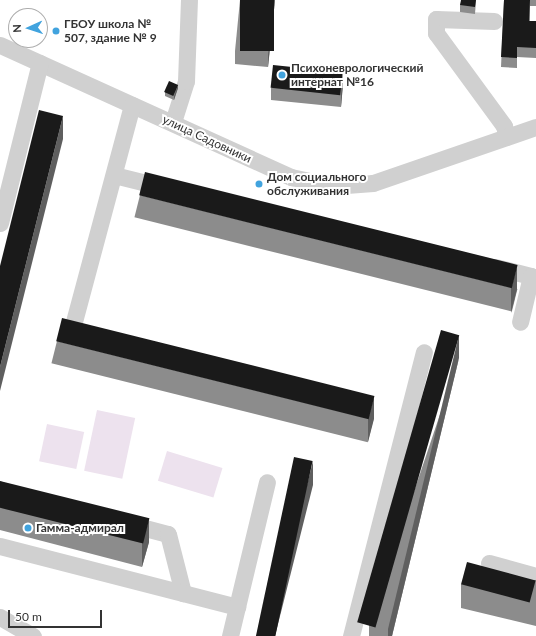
<!DOCTYPE html>
<meta charset="utf-8">
<style>
body{margin:0}
#map{position:relative;width:536px;height:636px;overflow:hidden;background:#fff;font-family:Lato,sans-serif}
div>[style]{position:absolute}
[style*='--x']{left:calc(var(--x)*1px);top:calc(var(--y)*1px);width:calc(var(--w)*1px);rotate:calc(var(--a)*1deg)}
.green>*{inset:0;background:#ede2ee;transform-origin:0 0}
.minor>*{height:17px;margin:-8.5px;padding:0 8.5px;transform-origin:8.5px;border-radius:8.5px;background:#d0d0d0}
.wall>*{inset:0;background:#8c8c8c;transform-origin:0 0}
.shaded-wall>*{inset:0;background:#5f5f5f}
.building>*{inset:0;background:#1a1a1a;transform-origin:0 0}
.dots>*{width:11px;height:11px;translate:-50% -50%;box-sizing:border-box;border:2px solid #fff;border-radius:50%}
span{translate:-50% -50%;white-space:nowrap;text-align:center;line-height:1.15;-webkit-text-stroke:4px #fff;paint-order:stroke}
.poi-label{font-size:12px;color:#333;font-weight:700}
.left{translate:0 -50%;text-align:left}
.street-label{font-size:12px;color:#333}
.north{position:absolute;left:8px;top:8px;width:40px;height:40px;box-sizing:border-box;background:#fff;border:1px solid #adadad;border-radius:50%;rotate:267deg;font-size:11px;font-weight:700;line-height:16px;text-align:center;color:#333}
.north::after{content:'';display:block;margin:auto;width:14px;height:18px;background:#41a3de;clip-path:polygon(50% 0,100% 100%,50% 72%,0 100%)}
.scale{position:absolute;left:8px;top:610px;width:94px;height:18px;box-sizing:border-box;border:2px solid #333;border-top:0;padding-left:5px;font-size:12px;line-height:14px;white-space:nowrap;color:#333;-webkit-text-stroke:3px #fff;paint-order:stroke}
</style>
<div id="map">
<div class="green">
<div style="left:97px;top:410px;width:39px;height:62px;rotate:12deg"></div>
<div style="left:47px;top:424px;width:38px;height:38px;rotate:12deg"></div>
<div style="left:167px;top:451px;width:58px;height:31px;rotate:17deg"></div>
</div>
<div class="minor">
<div style="--x:494;--y:21;--w:58;--a:-178"></div>
<div style="--x:436;--y:19;--w:14;--a:90"></div>
<div style="--x:436;--y:33;--w:115;--a:53.8"></div>
<div style="--x:504;--y:126;--w:11;--a:75"></div>
<div style="--x:0;--y:45;--w:320;--a:24.4"></div>
<div style="--x:291;--y:177;--w:43;--a:12.1"></div>
<div style="--x:333;--y:186;--w:40;--a:-4.3"></div>
<div style="--x:373;--y:183;--w:172;--a:-19"></div>
<div style="--x:173;--y:122;--w:43;--a:-72.4"></div>
<div style="--x:186;--y:81;--w:81;--a:-87.9"></div>
<div style="--x:114;--y:175;--w:54;--a:14"></div>
<div style="--x:0;--y:223;--w:165;--a:-76"></div>
<div style="--x:495;--y:267;--w:37;--a:14"></div>
<div style="--x:531;--y:276;--w:47;--a:103.4"></div>
<div style="--x:87;--y:333;--w:16;--a:-165"></div>
<div style="--x:72;--y:329;--w:232;--a:-75"></div>
<div style="--x:126;--y:523;--w:43;--a:14.7"></div>
<div style="--x:168;--y:534;--w:61;--a:75.7"></div>
<div style="--x:0;--y:546;--w:245;--a:14.4"></div>
<div style="--x:489;--y:563;--w:49;--a:15.5"></div>
<div style="--x:0;--y:617;--w:38;--a:30"></div>
<div style="--x:230;--y:636;--w:158;--a:-76.5"></div>
<div style="--x:351;--y:636;--w:293;--a:-75.6"></div>
</div>
<div class="wall">
<div style="clip-path:polygon(240px 0,275px 0,268px 67px,235px 64px,235px 51px)"></div>
<div style="clip-path:polygon(476px 0,475px 14px,460px 12px,460px 5px)"></div>
<div style="clip-path:polygon(504px 0,536px 0,536px 6px,530px 6px,530px 21px,536px 21px,536px 58px,517px 57px,517px 68px,501px 67px)"></div>
<div style="clip-path:polygon(343px 84px,341px 107px,271px 100px,271px 88px)"></div>
<div style="clip-path:polygon(178px 88px,174px 100px,165px 96px,165px 92px)"></div>
<div style="left:140px;top:195px;width:389px;height:23px;rotate:14deg"></div>
<div style="left:57px;top:341px;width:326px;height:23px;rotate:14deg"></div>
<div style="clip-path:polygon(459px 358px,392px 636px,369px 636px,369px 625px)"></div>
<div style="clip-path:polygon(0 481px,149px 542px,142px 567px,0 530px)"></div>
<div style="clip-path:polygon(536px 580px,536px 626px,461px 608px,461px 584px)"></div>
</div>
<div class="shaded-wall">
<div style="clip-path:polygon(274px 0,275px 0,268px 67px,268px 55px)"></div>
<div style="clip-path:polygon(343px 72px,343px 84px,341px 107px,341px 94px)"></div>
<div style="clip-path:polygon(178px 85px,178px 88px,174px 100px,174px 96px)"></div>
<div style="clip-path:polygon(63px 116px,63px 139px,0 391px,0 367px)"></div>
<div style="clip-path:polygon(517px 266px,517px 289px,511px 313px,511px 289px)"></div>
<div style="clip-path:polygon(459px 335px,459px 358px,392px 636px,388px 636px,388px 629px)"></div>
<div style="clip-path:polygon(374px 396px,374px 419px,368px 442px,368px 419px)"></div>
<div style="clip-path:polygon(313px 461px,313px 485px,275px 636px,269px 636px)"></div>
<div style="clip-path:polygon(149px 519px,149px 542px,142px 567px,142px 544px)"></div>
</div>
<div class="building">
<div style="left:240px;top:0;width:34px;height:51px"></div>
<div style="clip-path:polygon(461px 0,476px 0,475px 7px,460px 5px)"></div>
<div style="clip-path:polygon(504px 0,530px 0,529px 21px,536px 21px,536px 48px,517px 47px,517px 58px,501px 57px)"></div>
<div style="left:273px;top:65px;width:70px;height:23px;rotate:6deg"></div>
<div style="left:169px;top:81px;width:10px;height:12px;rotate:24deg"></div>
<div style="clip-path:polygon(39px 110px,63px 116px,0 367px,0 266px)"></div>
<div style="left:145px;top:172px;width:384px;height:24px;rotate:14deg"></div>
<div style="left:62px;top:318px;width:322px;height:24px;rotate:14deg"></div>
<div style="left:441px;top:330px;width:19px;height:304px;rotate:16deg"></div>
<div style="left:294px;top:457px;width:19px;height:185px;rotate:12deg"></div>
<div style="left:0;top:481px;width:154px;height:26px;rotate:14deg"></div>
<div style="left:467px;top:562px;width:71px;height:23px;rotate:15deg"></div>
</div>
<div class="dots">
<div style="left:56px;top:31px;background:#41a3de"></div>
<div style="left:282px;top:75px;background:#41a3de"></div>
<div style="left:259px;top:184px;background:#41a3de"></div>
<div style="left:28px;top:528px;background:#41a3de"></div>
</div>
<div class="poi-label">
<span class="left" style="left:64px;top:31px">ГБОУ школа №<br>507, здание № 9</span>
<span class="left" style="left:291px;top:75px">Психоневрологический<br>интернат №16</span>
<span class="left" style="left:267px;top:184px">Дом социального<br>обслуживания</span>
<span class="left" style="left:36px;top:528px">Гамма-адмирал</span>
</div>
<div class="street-label">
<span style="left:207px;top:139px;rotate:25deg">улица Садовники</span>
</div>
<div class="north">N</div>
<div class="scale">50 m</div>
</div>
